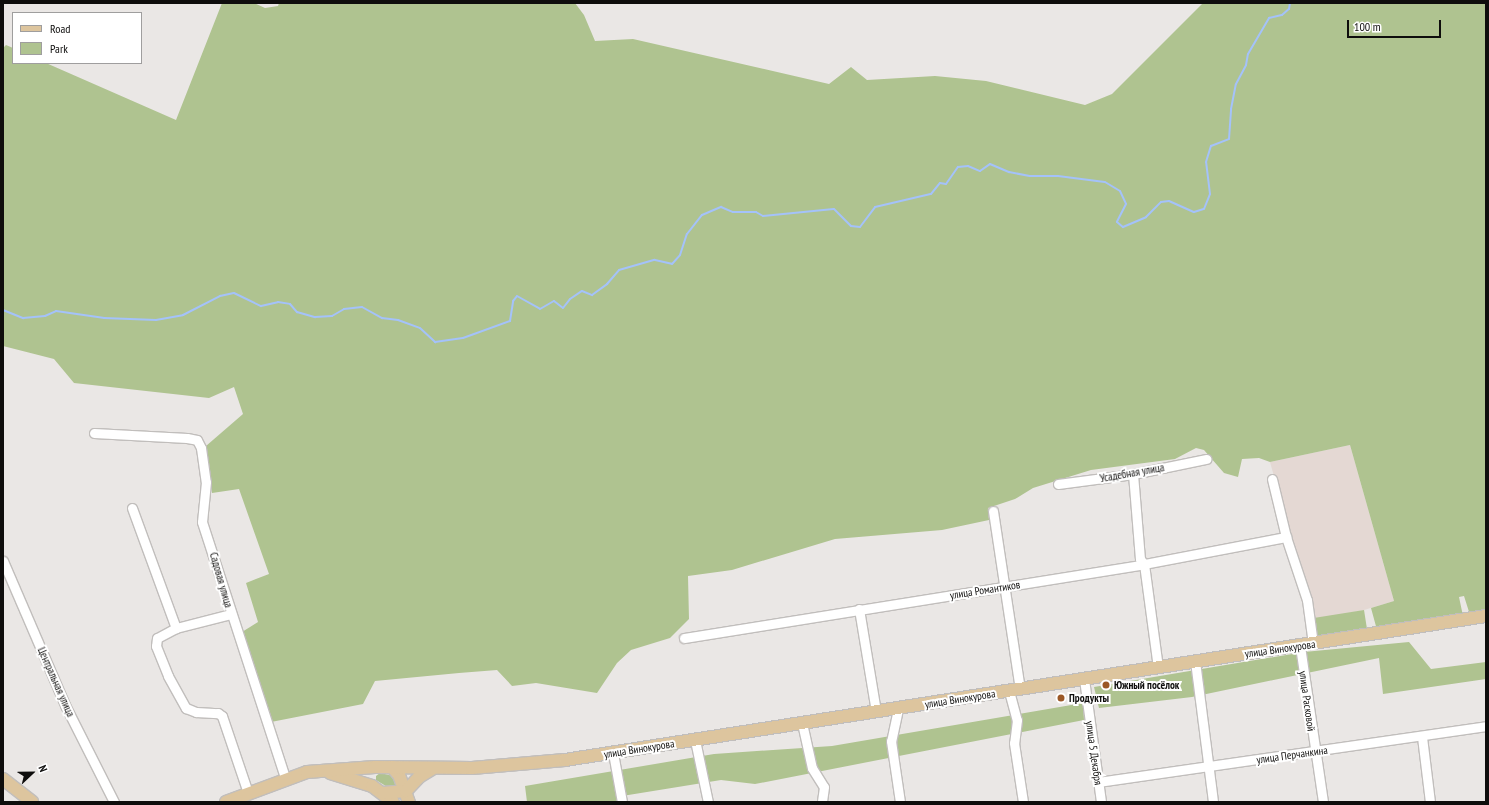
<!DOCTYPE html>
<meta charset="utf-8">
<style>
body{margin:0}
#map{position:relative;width:1489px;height:805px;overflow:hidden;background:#eae7e5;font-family:"PT Sans Narrow",sans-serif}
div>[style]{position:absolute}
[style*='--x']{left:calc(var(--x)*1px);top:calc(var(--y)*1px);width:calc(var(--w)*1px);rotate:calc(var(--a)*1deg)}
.built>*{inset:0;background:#e4d8d3}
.green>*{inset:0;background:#afc390;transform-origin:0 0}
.stream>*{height:2px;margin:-1px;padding:0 1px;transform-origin:1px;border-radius:1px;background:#a4c2fa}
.roads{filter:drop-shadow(1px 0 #c1bebc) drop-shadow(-1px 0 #c1bebc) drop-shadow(0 1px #c1bebc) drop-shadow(0 -1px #c1bebc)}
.minor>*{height:9px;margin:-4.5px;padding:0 4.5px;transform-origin:4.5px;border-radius:4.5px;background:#fff}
.major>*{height:12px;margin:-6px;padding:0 6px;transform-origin:6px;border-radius:6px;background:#ddc59e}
.dots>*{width:11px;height:11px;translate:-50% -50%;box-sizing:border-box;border:2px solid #fff;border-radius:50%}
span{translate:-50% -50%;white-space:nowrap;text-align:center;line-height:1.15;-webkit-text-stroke:4px #fff;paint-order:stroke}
.street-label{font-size:11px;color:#0e0d0c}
.poi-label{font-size:11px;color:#0e0d0c;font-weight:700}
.left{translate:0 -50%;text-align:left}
.frame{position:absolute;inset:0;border:4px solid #0e0d0c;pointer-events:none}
.legend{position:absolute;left:12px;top:12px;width:130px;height:52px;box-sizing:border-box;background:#fff;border:1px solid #9f9e9e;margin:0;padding:5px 7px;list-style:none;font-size:12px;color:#0e0d0c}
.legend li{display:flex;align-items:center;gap:8px;height:20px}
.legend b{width:20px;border:1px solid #9f9e9e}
.north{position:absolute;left:12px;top:753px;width:40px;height:40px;-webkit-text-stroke:3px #fff;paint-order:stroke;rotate:68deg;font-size:11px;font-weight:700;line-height:16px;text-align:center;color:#0e0d0c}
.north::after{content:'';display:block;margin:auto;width:14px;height:18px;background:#0e0d0c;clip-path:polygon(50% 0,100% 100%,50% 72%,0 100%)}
.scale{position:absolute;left:1347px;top:20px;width:94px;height:18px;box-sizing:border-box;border:2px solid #0e0d0c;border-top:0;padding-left:5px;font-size:12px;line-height:14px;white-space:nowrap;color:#0e0d0c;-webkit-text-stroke:3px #fff;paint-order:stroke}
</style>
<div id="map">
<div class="built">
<div style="clip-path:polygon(1350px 445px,1394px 601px,1364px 610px,1314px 620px,1270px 462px)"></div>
</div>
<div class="green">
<div style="clip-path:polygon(222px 3px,254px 3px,265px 8px,278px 6px,279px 3px,575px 3px,584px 15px,595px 41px,633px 39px,829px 84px,851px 67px,867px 80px,935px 76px,986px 81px,1085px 105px,1112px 94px,1203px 3px,1486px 3px,1486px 612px,1470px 615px,1464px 596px,1459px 597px,1463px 616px,1377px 630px,1371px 608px,1394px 601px,1350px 445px,1270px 462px,1259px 458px,1242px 459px,1238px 477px,1224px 473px,1204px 450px,1196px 448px,1175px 459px,1091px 470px,1033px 488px,1015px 499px,988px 508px,989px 520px,942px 530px,835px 539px,732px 570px,688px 576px,689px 619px,670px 638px,631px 650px,617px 663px,597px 693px,536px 683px,512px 686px,497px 670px,459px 673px,375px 681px,363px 704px,271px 722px,242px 632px,258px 622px,246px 583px,269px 574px,239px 489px,212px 493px,206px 446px,243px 414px,234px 387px,209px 398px,74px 383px,54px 359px,3px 346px,3px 48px,6px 45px,13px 48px,13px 63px,46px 63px,176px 120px)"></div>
<div style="left:1364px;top:610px;width:19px;height:51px;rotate:81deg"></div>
<div style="clip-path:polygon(1409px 642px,1431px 669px,1486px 662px,1486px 679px,1383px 694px,1379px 658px,1192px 697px,1099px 708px,1094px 687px,1304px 652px)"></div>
<div style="clip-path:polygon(1083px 703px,1084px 720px,755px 784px,721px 780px,616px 797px,617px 802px,527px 802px,525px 786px,714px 754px,832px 746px)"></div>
<div style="clip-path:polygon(380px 773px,394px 776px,400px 786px,389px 788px,376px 780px,376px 776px)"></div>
</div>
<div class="stream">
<div style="--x:3;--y:310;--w:22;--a:22"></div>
<div style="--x:23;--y:318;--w:22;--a:-5"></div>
<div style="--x:45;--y:316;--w:12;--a:-24"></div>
<div style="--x:56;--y:311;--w:49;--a:8.3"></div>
<div style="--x:104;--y:318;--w:52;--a:2.2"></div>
<div style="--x:156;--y:320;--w:27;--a:-10"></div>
<div style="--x:183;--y:315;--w:42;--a:-27.2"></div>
<div style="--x:220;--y:296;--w:14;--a:-12"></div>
<div style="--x:234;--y:293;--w:30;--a:26"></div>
<div style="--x:261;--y:306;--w:17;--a:-13"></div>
<div style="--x:278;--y:302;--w:12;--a:9"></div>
<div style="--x:290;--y:304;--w:11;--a:49"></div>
<div style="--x:297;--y:312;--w:19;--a:16"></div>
<div style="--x:315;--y:317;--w:17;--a:-3"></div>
<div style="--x:332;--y:316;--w:14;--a:-30"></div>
<div style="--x:344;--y:309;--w:18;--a:-6"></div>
<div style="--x:362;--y:307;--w:23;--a:29"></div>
<div style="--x:382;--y:318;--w:16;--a:7"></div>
<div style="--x:398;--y:320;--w:23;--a:20"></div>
<div style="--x:420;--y:328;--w:21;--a:43"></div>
<div style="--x:435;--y:342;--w:28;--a:-8"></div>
<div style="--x:463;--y:338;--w:50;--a:-19.9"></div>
<div style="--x:510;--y:321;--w:20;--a:-81"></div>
<div style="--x:513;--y:301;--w:6;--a:-51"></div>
<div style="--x:517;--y:296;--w:26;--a:29"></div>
<div style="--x:540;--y:309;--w:16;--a:-30"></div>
<div style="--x:554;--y:301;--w:11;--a:38"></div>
<div style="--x:563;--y:308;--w:11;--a:-52"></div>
<div style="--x:570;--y:299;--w:14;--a:-34"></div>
<div style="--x:582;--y:291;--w:11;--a:22"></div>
<div style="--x:592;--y:295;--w:19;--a:-36"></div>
<div style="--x:607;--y:284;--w:18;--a:-49"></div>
<div style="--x:619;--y:270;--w:37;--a:-16"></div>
<div style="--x:655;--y:260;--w:17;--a:13"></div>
<div style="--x:672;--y:264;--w:12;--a:-48"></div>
<div style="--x:680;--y:255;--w:22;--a:-72"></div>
<div style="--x:687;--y:234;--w:24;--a:-52"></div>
<div style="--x:702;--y:215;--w:21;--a:-23"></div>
<div style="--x:721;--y:207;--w:13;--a:23"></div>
<div style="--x:733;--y:212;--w:23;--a:0"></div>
<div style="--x:756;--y:212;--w:8;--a:30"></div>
<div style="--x:763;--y:216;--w:71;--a:-5.6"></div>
<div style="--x:834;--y:209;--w:24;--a:45"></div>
<div style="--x:851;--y:226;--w:9;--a:6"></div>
<div style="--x:860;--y:227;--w:25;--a:-53"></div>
<div style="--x:875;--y:207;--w:57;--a:-13.1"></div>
<div style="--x:931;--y:194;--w:14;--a:-51"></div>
<div style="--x:940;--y:183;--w:6;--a:9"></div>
<div style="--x:946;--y:184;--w:21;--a:-55"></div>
<div style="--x:958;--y:167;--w:10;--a:-6"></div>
<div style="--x:968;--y:166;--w:13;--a:23"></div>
<div style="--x:980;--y:171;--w:12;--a:-35"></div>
<div style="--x:990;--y:164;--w:21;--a:23"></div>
<div style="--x:1009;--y:172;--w:21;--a:11"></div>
<div style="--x:1030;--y:176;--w:28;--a:0"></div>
<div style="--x:1058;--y:176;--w:47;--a:7.3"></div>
<div style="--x:1105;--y:182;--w:17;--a:31"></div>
<div style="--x:1120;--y:191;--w:14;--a:65"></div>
<div style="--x:1126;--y:204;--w:20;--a:117"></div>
<div style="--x:1117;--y:222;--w:8;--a:40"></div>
<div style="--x:1123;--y:227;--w:25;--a:-23"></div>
<div style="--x:1146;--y:217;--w:21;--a:-45"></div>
<div style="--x:1161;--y:202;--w:8;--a:-7"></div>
<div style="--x:1169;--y:201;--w:27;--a:24"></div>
<div style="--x:1194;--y:212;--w:10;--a:-17"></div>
<div style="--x:1204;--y:209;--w:16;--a:-68"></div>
<div style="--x:1210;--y:194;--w:32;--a:-97"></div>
<div style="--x:1206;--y:162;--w:17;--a:-73"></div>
<div style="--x:1211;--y:146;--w:19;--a:-21"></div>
<div style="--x:1229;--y:139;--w:30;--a:-86"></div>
<div style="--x:1231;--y:109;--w:25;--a:-79"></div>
<div style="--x:1236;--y:84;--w:21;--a:-62"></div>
<div style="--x:1246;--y:65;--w:11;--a:-80"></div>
<div style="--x:1248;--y:54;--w:42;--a:-59.7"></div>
<div style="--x:1269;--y:18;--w:13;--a:-13"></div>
<div style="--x:1282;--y:15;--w:9;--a:-41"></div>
<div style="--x:1289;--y:9;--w:6;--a:-81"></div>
</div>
<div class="roads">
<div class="minor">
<div style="--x:94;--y:433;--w:93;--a:3.1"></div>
<div style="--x:187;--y:438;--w:10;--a:11"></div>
<div style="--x:197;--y:440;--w:9;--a:63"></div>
<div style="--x:201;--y:448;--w:34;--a:82"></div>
<div style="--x:206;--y:482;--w:40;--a:95.7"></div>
<div style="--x:202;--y:522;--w:269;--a:72"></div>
<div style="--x:1133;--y:474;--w:85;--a:85.3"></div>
<div style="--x:1140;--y:559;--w:6;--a:51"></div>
<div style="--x:1144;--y:564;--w:104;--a:82.3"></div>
<div style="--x:1272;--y:479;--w:60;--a:76.4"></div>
<div style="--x:1286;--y:537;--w:66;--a:71.6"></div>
<div style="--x:1307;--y:600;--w:44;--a:82.2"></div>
<div style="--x:1058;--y:484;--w:76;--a:-7.6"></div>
<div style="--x:1133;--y:474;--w:75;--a:-11.6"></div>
<div style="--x:132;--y:508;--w:128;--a:69.9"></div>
<div style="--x:176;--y:628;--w:21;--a:152"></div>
<div style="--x:157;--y:638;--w:8;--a:97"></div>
<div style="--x:156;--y:646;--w:32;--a:68"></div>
<div style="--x:168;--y:676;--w:37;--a:61"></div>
<div style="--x:186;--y:708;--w:11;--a:22"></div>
<div style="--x:196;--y:712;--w:22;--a:3"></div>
<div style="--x:218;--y:713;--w:5;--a:37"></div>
<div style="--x:222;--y:716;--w:81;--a:71.3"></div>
<div style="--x:993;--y:511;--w:180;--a:81.4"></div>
<div style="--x:3;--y:561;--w:157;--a:66.7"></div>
<div style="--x:65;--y:705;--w:109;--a:63.2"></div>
<div style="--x:859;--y:609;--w:104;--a:80.6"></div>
<div style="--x:176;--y:628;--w:57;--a:-14.3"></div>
<div style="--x:684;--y:638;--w:466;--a:-9.1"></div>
<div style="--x:1144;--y:564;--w:145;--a:-10.8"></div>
<div style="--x:1300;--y:646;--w:158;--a:81.6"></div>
<div style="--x:1195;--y:661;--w:142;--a:82.7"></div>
<div style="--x:1084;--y:679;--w:124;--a:82.1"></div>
<div style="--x:1009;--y:691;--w:30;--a:75"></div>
<div style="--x:1017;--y:720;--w:23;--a:97"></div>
<div style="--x:1014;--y:743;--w:60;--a:81.3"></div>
<div style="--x:898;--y:709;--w:33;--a:102"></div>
<div style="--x:891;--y:741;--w:62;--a:81.6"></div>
<div style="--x:802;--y:723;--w:46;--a:77.5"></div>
<div style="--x:812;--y:768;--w:22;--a:58"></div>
<div style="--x:824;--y:787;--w:15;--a:98"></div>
<div style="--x:1422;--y:737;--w:65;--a:83"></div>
<div style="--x:695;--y:740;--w:63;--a:78.2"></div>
<div style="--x:613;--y:753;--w:50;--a:79.6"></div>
<div style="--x:1098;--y:782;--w:392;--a:-8.2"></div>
</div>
<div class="major">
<div style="--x:392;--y:767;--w:11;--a:49"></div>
<div style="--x:399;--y:775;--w:29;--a:70"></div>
<div style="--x:330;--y:773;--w:44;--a:17.2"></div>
<div style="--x:372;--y:786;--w:26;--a:37"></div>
<div style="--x:3;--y:779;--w:37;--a:38"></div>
<div style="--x:383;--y:793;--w:23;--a:-5"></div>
<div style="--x:406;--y:791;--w:19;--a:-47"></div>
<div style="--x:419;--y:777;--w:15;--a:-32"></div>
<div style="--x:226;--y:802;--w:86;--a:-20.3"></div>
<div style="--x:307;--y:772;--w:68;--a:-4.2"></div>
<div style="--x:375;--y:767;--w:97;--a:0.6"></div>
<div style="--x:472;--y:768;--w:93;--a:-4.9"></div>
<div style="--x:565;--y:760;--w:932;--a:-8.89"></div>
</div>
</div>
<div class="dots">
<div style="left:1106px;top:685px;background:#9b5827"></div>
<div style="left:1061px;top:698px;background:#9b5827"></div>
</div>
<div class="street-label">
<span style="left:1132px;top:473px;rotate:-10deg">Усадебная улица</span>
<span style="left:221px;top:580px;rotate:74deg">Садовая улица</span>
<span style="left:985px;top:590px;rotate:-9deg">улица Романтиков</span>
<span style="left:1280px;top:649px;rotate:-8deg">улица Винокурова</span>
<span style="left:56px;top:682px;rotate:66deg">Центральная улица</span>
<span style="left:960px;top:699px;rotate:-9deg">улица Винокурова</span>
<span style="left:1307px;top:701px;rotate:82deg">улица Расковой</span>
<span style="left:639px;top:749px;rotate:-9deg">улица Винокурова</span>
<span style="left:1094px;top:753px;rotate:82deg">улица 5 Декабря</span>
<span style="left:1292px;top:755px;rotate:-8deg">улица Перчанкина</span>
</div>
<div class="poi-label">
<span class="left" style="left:1114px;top:685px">Южный посёлок</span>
<span class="left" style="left:1069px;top:698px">Продукты</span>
</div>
<div class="frame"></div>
<ul class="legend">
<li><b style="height:5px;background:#ddc59e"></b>Road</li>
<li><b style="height:11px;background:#afc390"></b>Park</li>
</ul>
<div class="north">N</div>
<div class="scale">100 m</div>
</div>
